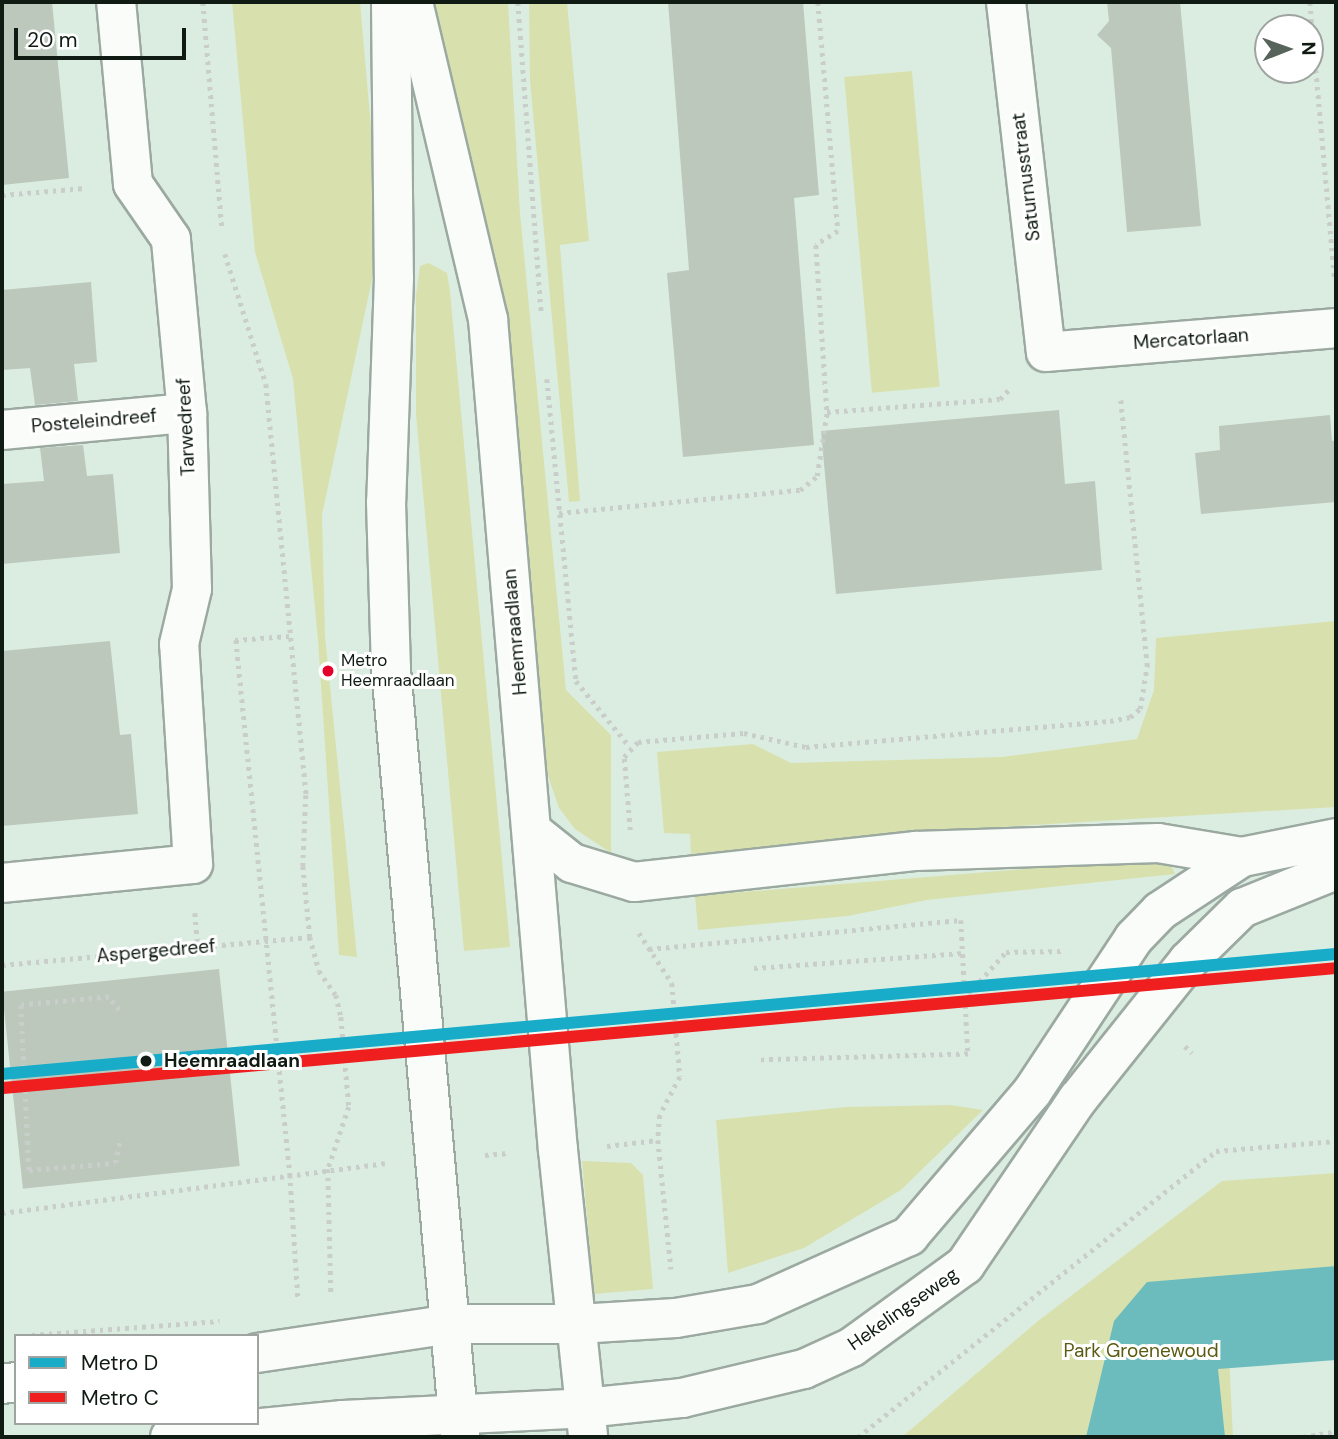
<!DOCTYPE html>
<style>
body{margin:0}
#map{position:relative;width:1338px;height:1439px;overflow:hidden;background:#dbede1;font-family:"DM Sans",sans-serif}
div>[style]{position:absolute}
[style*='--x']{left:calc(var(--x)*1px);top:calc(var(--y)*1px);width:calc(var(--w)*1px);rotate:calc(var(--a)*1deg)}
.green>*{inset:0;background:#d8e1ae;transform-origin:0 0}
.water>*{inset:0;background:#6cbcbe}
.building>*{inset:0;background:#bcc8bc;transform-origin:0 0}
.path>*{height:4.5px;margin-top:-2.25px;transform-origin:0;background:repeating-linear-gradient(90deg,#c9cecb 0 3.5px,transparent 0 8.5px)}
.roads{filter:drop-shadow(2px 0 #9ba9a0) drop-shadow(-2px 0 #9ba9a0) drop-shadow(0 2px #9ba9a0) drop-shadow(0 -2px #9ba9a0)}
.minor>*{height:38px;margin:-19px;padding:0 19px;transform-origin:19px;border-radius:19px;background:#fafcfa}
.tertiary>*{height:38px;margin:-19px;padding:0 19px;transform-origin:19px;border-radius:19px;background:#fafcfa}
.secondary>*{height:38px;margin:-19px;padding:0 19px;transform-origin:19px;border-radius:19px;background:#fafcfa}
.metro-1>*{height:12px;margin:-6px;padding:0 6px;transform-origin:6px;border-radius:6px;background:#19acc9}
.metro-2>*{height:12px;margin:-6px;padding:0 6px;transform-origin:6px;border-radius:6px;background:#ef1f1f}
.dots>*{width:19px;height:19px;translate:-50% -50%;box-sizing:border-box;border:4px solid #fff;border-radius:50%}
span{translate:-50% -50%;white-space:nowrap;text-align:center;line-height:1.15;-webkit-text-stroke:6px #fff;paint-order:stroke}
.bus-label{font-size:17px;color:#0f1b13}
.left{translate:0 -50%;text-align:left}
.street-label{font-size:19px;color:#0f1b13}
.stop-label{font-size:19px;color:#0f1b13;font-weight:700}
.park-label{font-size:19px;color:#5b5b12}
.frame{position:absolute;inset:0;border:4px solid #0f1b13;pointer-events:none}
.legend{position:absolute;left:14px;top:1334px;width:245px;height:91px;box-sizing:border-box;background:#fff;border:2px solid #9fa4a1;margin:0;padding:9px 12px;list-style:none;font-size:21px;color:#0f1b13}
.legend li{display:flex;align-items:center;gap:14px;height:35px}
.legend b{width:35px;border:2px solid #9fa4a1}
.north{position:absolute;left:1254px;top:14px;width:70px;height:70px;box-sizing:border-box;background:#fff;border:2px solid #9fa4a1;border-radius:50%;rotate:89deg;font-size:19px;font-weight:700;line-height:28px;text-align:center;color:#0f1b13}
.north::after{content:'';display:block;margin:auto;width:24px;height:32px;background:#56645b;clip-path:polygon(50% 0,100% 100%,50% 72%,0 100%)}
.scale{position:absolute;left:14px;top:28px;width:172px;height:32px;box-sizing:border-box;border:4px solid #0f1b13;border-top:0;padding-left:9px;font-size:21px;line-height:24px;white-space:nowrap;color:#0f1b13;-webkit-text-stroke:5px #fff;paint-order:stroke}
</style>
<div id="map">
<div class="green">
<div style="clip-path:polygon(232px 2px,360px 2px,378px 207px,374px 270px,322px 515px,325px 636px,357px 957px,339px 955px,318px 640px,293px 379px,255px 252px)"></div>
<div style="clip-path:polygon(427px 2px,508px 2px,520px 213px,566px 690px,611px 735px,611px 853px,575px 829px,559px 808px,547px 773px,514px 411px)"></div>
<div style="clip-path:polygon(529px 2px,567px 2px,589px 241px,560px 245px,580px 501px,569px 502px,530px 81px)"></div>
<div style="left:912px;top:71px;width:317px;height:68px;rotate:85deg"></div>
<div style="clip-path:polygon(429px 263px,447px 273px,450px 291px,510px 947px,464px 951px,416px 414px,416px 295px,420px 266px)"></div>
<div style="clip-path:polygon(1336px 621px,1336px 807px,1000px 827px,691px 854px,690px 834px,664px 833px,657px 752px,753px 744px,791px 763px,1002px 757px,1137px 739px,1154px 690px,1156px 638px)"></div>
<div style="clip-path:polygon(1162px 863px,1171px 865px,1175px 874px,927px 900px,848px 916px,698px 930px,695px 896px,1085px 864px)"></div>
<div style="clip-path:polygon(951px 1105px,983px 1110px,901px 1190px,804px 1248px,728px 1273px,716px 1120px,846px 1107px)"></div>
<div style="clip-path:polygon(582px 1161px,631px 1163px,643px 1175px,653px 1289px,594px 1294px)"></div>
<div style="clip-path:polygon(1336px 1173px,1336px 1266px,1225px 1276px,1233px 1437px,902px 1437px,1038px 1321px,1222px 1181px)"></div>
</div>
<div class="water">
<div style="clip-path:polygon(1336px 1266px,1336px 1360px,1218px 1369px,1225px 1437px,1086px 1437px,1114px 1321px,1147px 1282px)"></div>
</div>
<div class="building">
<div style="clip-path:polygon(2px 2px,52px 2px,69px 178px,2px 185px)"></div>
<div style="clip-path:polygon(668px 2px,803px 2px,819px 195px,794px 198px,814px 445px,683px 457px,667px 273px,689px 270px)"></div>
<div style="clip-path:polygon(1107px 2px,1180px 2px,1201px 226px,1127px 232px,1111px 48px,1097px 35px,1109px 21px)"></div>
<div style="clip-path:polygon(91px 282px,97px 362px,74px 364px,78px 401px,35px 405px,30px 368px,2px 370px,2px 290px)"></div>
<div style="clip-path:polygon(1059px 410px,1065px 484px,1095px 481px,1102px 570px,836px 594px,821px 431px)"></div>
<div style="clip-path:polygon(1330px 415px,1332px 441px,1336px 440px,1336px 502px,1201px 514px,1195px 453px,1220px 450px,1219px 426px)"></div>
<div style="clip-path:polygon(83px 445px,87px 476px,113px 474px,120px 553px,2px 564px,2px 484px,44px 481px,40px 448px)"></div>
<div style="clip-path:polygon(110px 641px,120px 735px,131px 734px,138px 814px,2px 826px,2px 651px)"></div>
<div style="left:219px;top:969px;width:198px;height:218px;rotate:84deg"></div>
</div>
<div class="path">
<div style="--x:203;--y:2;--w:226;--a:85.2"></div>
<div style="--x:518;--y:2;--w:310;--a:85.7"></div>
<div style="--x:818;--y:2;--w:230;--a:85"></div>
<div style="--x:838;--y:231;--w:26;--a:148"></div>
<div style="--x:816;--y:245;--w:167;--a:86.2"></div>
<div style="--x:1310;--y:2;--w:279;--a:84.9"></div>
<div style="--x:2;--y:195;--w:83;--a:-4.8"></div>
<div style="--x:225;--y:254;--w:136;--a:72.5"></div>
<div style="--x:266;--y:384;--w:413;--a:84.4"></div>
<div style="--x:306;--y:795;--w:71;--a:92.4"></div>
<div style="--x:303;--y:866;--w:71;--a:84.4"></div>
<div style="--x:310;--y:937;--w:35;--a:75"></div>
<div style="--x:319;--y:971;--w:29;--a:55"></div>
<div style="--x:336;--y:995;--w:23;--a:77"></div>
<div style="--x:341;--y:1017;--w:90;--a:84.9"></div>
<div style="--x:349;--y:1107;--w:65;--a:108.7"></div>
<div style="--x:328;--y:1169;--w:124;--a:88.6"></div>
<div style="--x:547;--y:379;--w:303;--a:84.5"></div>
<div style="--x:576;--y:681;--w:85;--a:50.7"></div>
<div style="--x:559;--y:513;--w:242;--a:-5.5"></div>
<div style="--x:800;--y:490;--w:22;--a:-39"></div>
<div style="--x:817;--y:476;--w:65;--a:-81.1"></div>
<div style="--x:827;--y:412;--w:173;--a:-4.3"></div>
<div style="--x:1000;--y:399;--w:16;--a:-47"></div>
<div style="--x:235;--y:640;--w:55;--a:-4.2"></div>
<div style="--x:236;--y:640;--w:537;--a:84.23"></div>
<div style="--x:290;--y:1174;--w:125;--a:86.3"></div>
<div style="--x:630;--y:830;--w:73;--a:-94.7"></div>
<div style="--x:624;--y:757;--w:21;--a:-47"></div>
<div style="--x:638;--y:742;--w:106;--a:-4.9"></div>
<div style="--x:744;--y:733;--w:64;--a:12.7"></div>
<div style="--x:806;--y:747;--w:305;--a:-4.9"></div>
<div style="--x:1110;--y:721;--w:20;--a:-11"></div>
<div style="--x:1130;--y:717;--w:13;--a:-39"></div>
<div style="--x:1140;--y:709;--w:44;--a:-80.8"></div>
<div style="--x:1147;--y:666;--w:271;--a:-95.7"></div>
<div style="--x:195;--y:913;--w:34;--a:85"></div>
<div style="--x:639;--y:933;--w:60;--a:56.6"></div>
<div style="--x:672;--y:983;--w:94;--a:85.1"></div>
<div style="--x:680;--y:1077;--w:43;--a:117.8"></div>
<div style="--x:660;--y:1115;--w:25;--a:95"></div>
<div style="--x:658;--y:1140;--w:130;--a:84.2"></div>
<div style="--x:649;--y:949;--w:313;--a:-5.3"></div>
<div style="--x:961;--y:920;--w:134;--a:87"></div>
<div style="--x:968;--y:1054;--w:210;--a:178.4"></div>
<div style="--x:2;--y:965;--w:309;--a:-5.2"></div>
<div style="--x:754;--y:968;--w:210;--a:-4.1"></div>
<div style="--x:968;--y:994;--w:57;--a:-47.9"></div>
<div style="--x:1006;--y:952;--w:58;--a:-1"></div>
<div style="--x:119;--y:1010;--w:16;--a:-128"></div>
<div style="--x:109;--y:997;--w:88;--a:174.8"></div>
<div style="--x:21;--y:1005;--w:165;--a:87.2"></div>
<div style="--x:29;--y:1170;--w:86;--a:-4.7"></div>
<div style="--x:115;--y:1163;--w:23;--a:-77"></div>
<div style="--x:1185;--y:1046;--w:10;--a:45"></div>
<div style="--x:219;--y:1065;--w:58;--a:-3.9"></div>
<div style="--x:2;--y:1089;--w:22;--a:-5"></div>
<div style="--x:607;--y:1146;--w:51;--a:-6.7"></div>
<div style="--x:485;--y:1155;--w:23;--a:-5"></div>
<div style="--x:2;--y:1213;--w:386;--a:-7.4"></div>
<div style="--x:32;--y:1335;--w:188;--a:-4.3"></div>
<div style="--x:858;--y:1437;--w:458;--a:-38.6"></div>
<div style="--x:1216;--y:1151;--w:120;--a:-4.8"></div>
<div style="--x:1303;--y:1437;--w:34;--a:-10"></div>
</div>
<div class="roads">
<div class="minor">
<div style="--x:1006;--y:2;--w:352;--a:83.5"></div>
<div style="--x:1046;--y:352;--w:291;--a:-4.7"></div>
<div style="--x:2;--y:430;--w:186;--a:-5.3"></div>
<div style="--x:2;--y:883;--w:192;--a:-5.7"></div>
<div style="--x:193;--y:864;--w:220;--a:-93.6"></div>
<div style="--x:179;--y:644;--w:57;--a:-76.7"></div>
<div style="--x:192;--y:589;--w:176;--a:-91.6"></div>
<div style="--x:187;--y:413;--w:175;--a:-95.3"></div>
<div style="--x:171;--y:239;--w:67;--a:-124.6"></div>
<div style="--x:133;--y:184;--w:183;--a:-95.3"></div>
</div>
<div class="tertiary">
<div style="--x:578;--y:1324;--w:98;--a:-3.5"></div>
<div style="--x:676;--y:1318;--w:83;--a:-9.7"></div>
<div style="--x:758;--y:1304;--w:166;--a:-24.2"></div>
<div style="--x:909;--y:1236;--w:189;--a:-49.5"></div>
<div style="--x:1032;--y:1092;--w:185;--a:-56.5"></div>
<div style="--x:1134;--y:938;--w:37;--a:-46"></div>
<div style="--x:1160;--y:911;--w:98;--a:-33.4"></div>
<div style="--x:1242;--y:857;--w:96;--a:-11.4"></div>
<div style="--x:585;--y:1408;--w:98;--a:-5.9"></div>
<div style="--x:682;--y:1398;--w:125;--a:-13.4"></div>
<div style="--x:804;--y:1369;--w:53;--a:-24.6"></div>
<div style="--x:852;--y:1347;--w:140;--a:-36"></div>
<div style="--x:965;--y:1265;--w:201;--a:-55.8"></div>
<div style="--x:1078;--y:1099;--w:176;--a:-51.4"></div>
<div style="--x:1188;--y:961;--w:76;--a:-44.5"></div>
<div style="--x:1242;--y:908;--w:101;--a:-22"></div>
</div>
<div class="secondary">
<div style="--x:391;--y:2;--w:276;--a:89.4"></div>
<div style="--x:394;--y:278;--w:224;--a:92"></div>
<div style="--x:386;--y:502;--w:167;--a:88.3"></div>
<div style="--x:391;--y:669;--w:771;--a:84.87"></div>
<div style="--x:413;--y:2;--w:326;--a:76.7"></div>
<div style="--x:488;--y:319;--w:834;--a:85.19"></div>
<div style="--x:558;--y:1150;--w:289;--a:84"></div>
<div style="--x:532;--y:831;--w:51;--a:38.7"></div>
<div style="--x:572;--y:863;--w:65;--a:17"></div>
<div style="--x:634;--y:882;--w:284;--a:-6.3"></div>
<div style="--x:916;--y:851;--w:242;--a:-1.9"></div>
<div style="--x:1158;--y:843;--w:85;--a:9.5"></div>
<div style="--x:257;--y:1353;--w:195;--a:-8.5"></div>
<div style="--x:450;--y:1324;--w:128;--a:0"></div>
<div style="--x:2;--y:1384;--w:14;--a:-8"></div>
<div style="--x:170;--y:1437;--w:174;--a:-5.6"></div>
<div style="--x:343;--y:1420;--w:242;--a:-2.8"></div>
</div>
</div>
<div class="metro-1">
<div style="--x:2;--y:1074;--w:1339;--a:-5.14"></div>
</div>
<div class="metro-2">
<div style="--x:3;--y:1088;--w:1338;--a:-5.14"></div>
</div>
<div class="dots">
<div style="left:328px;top:671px;background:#e4002b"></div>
<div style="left:146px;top:1061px;background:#0f1b13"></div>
</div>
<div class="bus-label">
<span class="left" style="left:341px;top:671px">Metro<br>Heemraadlaan</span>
</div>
<div class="street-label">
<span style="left:1026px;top:177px;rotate:-97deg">Saturnusstraat</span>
<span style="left:1191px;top:339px;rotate:-4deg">Mercatorlaan</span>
<span style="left:94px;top:421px;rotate:-5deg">Posteleindreef</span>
<span style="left:186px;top:427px;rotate:-93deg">Tarwedreef</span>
<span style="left:515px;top:632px;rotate:-95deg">Heemraadlaan</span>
<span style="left:156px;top:951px;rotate:-5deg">Aspergedreef</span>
<span style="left:903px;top:1309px;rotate:-35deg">Hekelingseweg</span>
</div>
<div class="stop-label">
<span class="left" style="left:164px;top:1061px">Heemraadlaan</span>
</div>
<div class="park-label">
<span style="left:1141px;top:1351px">Park Groenewoud</span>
</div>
<div class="frame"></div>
<ul class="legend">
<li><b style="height:9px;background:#19acc9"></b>Metro D</li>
<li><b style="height:9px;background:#ef1f1f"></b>Metro C</li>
</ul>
<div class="north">N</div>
<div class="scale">20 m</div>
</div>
